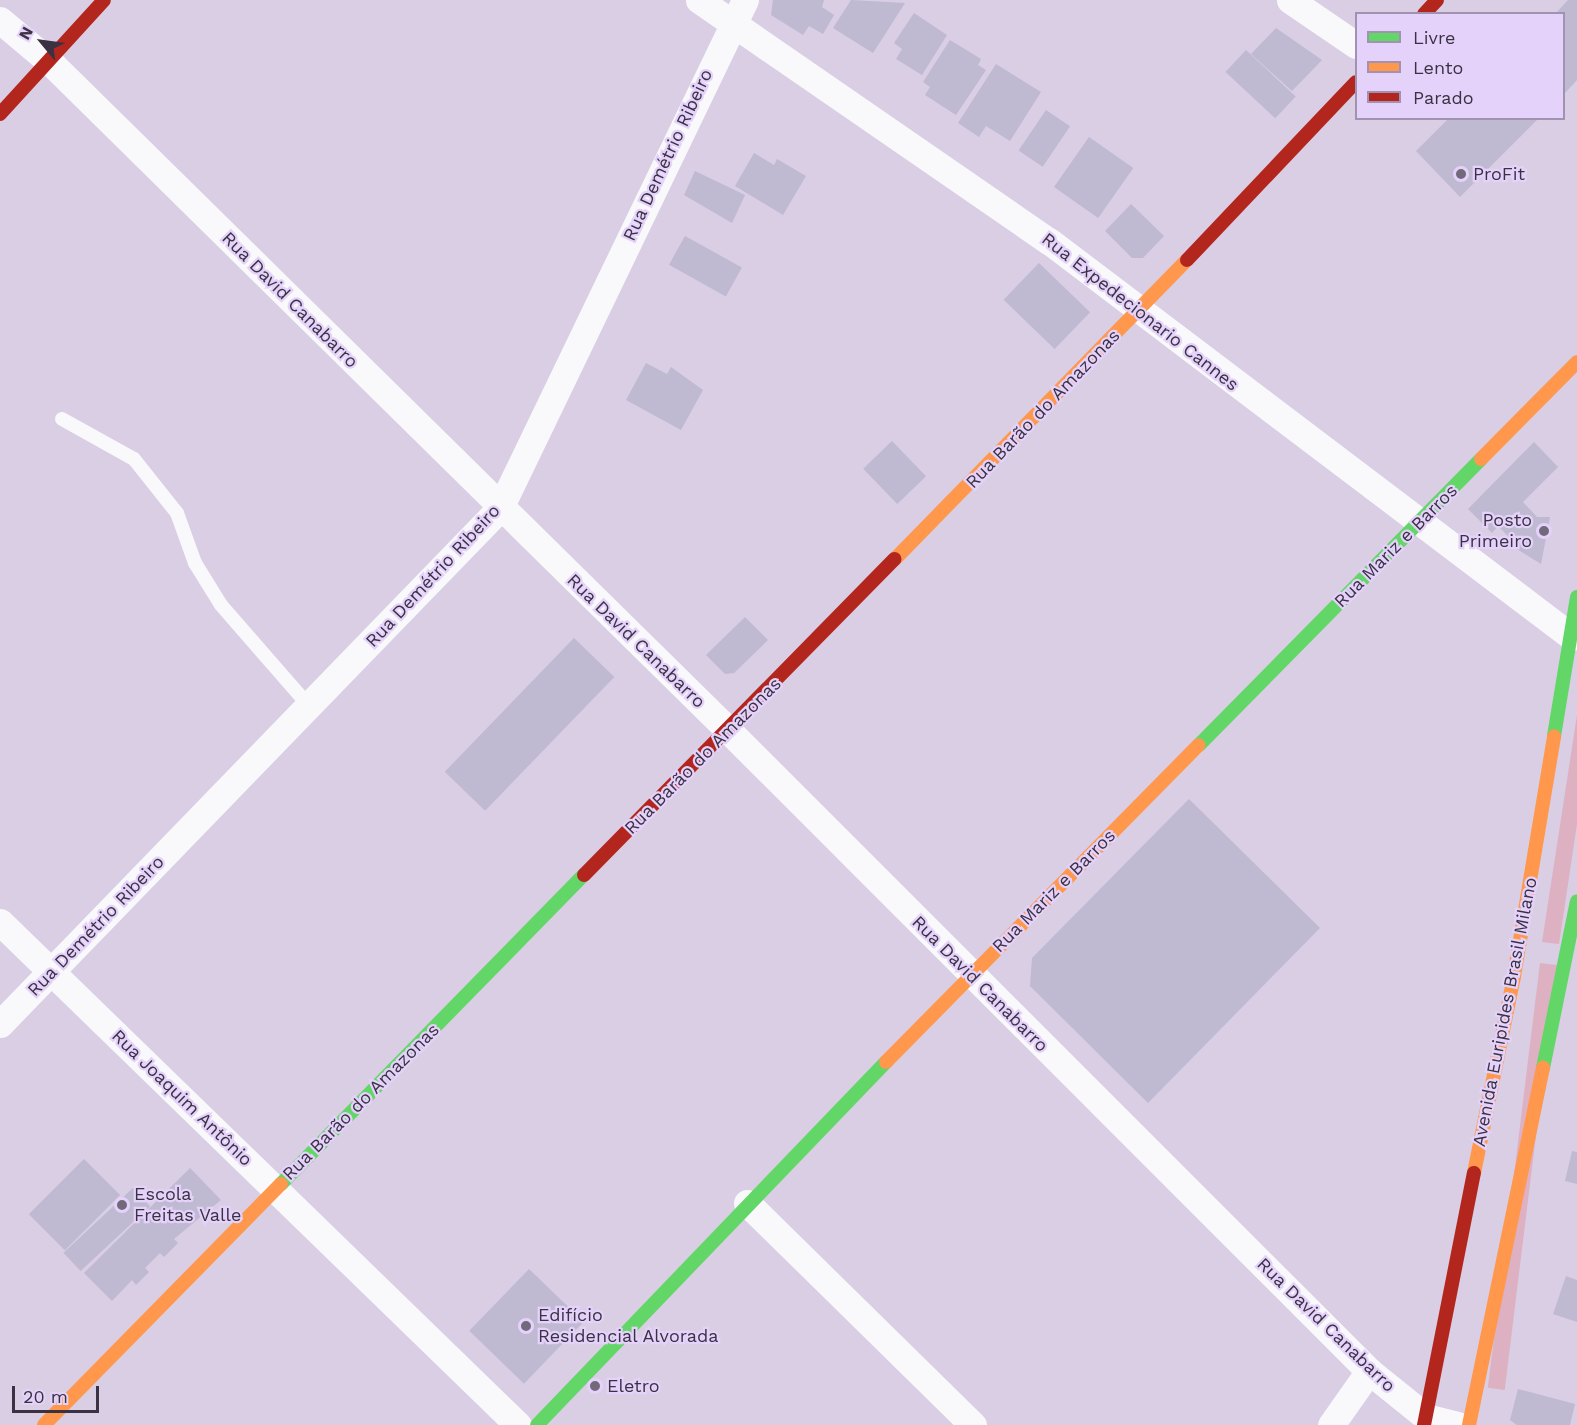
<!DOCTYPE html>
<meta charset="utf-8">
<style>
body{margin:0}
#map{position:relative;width:1577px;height:1425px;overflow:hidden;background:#d9cee4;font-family:"Work Sans",sans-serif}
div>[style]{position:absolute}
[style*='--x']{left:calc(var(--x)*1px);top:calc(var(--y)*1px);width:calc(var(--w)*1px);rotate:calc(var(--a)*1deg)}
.green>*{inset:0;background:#ddb1c2;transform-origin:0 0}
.building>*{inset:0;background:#bfb9d2;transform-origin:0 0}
.lane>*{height:14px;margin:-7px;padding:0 7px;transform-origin:7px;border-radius:7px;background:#f9f8fb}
.street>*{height:27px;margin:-13.5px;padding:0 13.5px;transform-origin:13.5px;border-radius:13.5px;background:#f9f8fb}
.fast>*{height:14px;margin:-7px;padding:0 7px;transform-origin:7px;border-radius:7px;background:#63d668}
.slow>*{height:14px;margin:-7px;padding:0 7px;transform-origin:7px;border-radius:7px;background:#ff974d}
.jam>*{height:14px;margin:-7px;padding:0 7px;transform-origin:7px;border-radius:7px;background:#b3261e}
.dots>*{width:16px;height:16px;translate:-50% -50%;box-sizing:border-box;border:3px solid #e5d2fb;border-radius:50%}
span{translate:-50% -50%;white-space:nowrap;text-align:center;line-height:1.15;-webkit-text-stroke:4.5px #e5d2fb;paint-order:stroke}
.street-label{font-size:18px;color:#3a3242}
.poi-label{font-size:18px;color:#3a3242}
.left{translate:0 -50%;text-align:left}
.right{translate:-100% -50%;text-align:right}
.legend{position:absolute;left:1355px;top:12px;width:210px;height:108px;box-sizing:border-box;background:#e5d2fb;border:2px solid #a192b1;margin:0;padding:8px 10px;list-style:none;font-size:18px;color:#3a3242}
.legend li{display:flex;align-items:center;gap:12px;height:30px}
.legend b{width:30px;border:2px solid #a192b1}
.north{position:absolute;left:12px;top:12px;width:60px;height:60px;-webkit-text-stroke:4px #e5d2fb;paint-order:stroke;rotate:299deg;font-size:16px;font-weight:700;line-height:24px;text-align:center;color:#3a3242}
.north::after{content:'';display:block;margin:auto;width:21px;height:27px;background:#3a3242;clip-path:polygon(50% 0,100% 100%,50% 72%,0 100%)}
.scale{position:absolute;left:12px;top:1386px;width:87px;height:27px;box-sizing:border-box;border:3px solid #3a3242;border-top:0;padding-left:8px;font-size:18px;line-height:21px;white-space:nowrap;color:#3a3242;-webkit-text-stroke:4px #e5d2fb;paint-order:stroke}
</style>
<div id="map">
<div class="green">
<div style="clip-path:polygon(1577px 715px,1577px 824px,1559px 944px,1542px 942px)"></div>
<div style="left:1540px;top:963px;width:17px;height:428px;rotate:7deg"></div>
</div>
<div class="building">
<div style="clip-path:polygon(773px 0,824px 0,822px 7px,834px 15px,823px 34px,809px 26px,803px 35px,771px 15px)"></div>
<div style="clip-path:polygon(851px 0,905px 3px,873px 53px,833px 28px)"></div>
<div style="clip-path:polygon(1568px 0,1577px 0,1577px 80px,1564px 94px,1564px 14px,1555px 14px)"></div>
<div style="clip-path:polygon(914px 13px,947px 35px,922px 75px,896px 59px,902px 49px,894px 43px)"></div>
<div style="clip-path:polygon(1276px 28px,1322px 60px,1292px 91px,1251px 54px)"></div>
<div style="clip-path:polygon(950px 40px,981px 59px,978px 65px,986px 70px,956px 115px,925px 95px,930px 87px,923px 82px)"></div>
<div style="left:1246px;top:50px;width:68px;height:30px;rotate:43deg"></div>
<div style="clip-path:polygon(996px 64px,1041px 92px,1010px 141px,986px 126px,979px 137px,958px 123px)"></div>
<div style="left:1046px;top:110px;width:29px;height:49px;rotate:34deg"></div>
<div style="clip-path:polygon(1449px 118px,1539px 118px,1460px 197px,1416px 151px)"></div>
<div style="left:1089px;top:137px;width:54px;height:61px;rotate:35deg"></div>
<div style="clip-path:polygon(754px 153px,774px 165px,777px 159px,806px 176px,783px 215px,735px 186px)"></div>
<div style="clip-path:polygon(695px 171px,745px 195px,732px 223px,684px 195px)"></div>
<div style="clip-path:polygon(1131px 204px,1164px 236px,1143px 258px,1132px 258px,1105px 231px)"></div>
<div style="left:685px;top:236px;width:65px;height:33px;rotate:29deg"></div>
<div style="left:1039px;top:263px;width:71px;height:51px;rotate:44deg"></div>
<div style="clip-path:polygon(646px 363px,667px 374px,671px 367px,703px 390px,681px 430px,626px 400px)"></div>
<div style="left:892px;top:441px;width:49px;height:40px;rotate:46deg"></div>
<div style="clip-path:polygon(1534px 442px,1558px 467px,1523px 502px,1537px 517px,1550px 517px,1541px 564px,1509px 544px,1513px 541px,1498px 526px,1492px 533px,1468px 509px)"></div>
<div style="clip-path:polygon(745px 617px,768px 640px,734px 673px,725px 674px,706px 655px)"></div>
<div style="left:574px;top:638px;width:56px;height:186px;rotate:44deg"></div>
<div style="clip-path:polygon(1189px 799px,1320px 928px,1148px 1103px,1030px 986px,1032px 958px)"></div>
<div style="clip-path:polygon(1572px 1151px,1577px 1152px,1577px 1184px,1565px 1181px)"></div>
<div style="left:84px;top:1159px;width:51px;height:78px;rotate:45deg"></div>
<div style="clip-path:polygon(190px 1168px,221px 1200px,174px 1239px,178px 1243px,164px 1257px,160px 1253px,145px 1268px,149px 1272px,136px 1285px,132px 1280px,112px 1301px,84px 1273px)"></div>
<div style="left:133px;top:1188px;width:25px;height:95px;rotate:47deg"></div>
<div style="left:529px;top:1269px;width:76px;height:86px;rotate:44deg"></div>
<div style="clip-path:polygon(1566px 1276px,1577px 1280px,1577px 1322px,1553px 1314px)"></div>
<div style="clip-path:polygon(1518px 1389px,1575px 1404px,1570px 1425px,1517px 1425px,1510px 1420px)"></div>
</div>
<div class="lane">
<div style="--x:62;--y:419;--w:82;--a:29.1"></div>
<div style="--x:134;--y:459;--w:69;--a:51.5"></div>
<div style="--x:177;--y:513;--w:53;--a:70.2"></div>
<div style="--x:195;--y:563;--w:49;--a:58.2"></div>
<div style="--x:221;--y:605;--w:134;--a:48.9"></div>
</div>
<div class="street">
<div style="--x:699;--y:0;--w:425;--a:34.6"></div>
<div style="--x:1049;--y:241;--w:656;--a:37.13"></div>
<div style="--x:1290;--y:0;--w:80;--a:34.3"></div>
<div style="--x:0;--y:20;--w:67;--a:40.1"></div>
<div style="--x:51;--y:63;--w:950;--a:44.57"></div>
<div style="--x:728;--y:730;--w:907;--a:45"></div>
<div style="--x:1369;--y:1371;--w:73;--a:38.9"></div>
<div style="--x:1426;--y:1417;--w:33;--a:14"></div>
<div style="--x:0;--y:922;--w:722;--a:44.16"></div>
<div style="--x:0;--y:1024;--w:719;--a:-45.9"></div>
<div style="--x:500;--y:508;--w:564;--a:-64.25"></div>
<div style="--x:747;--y:1203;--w:317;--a:44.5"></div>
<div style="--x:1331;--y:1425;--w:66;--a:-54.9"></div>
</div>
<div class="fast">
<div style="--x:1554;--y:736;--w:141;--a:-80.6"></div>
<div style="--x:1199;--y:745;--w:402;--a:-45.4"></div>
<div style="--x:1543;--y:1068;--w:170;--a:-78.5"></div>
<div style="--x:281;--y:1184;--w:433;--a:-45.6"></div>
<div style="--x:537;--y:1425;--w:504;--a:-46.13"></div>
</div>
<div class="slow">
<div style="--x:1481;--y:459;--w:136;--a:-45.3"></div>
<div style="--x:895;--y:559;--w:418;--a:-45.7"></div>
<div style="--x:886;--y:1062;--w:445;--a:-45.4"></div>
<div style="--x:1474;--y:1173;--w:201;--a:-78.5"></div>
<div style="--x:1514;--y:976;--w:243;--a:-80.5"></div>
<div style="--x:44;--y:1425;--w:338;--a:-45.5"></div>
<div style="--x:1469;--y:1425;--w:365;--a:-78.3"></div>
</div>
<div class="jam">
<div style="--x:1424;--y:14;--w:19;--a:-47"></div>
<div style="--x:0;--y:114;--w:154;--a:-47.6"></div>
<div style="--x:1187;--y:260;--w:245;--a:-46.5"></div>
<div style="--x:584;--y:875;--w:443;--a:-45.5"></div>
<div style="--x:1424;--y:1425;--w:257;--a:-78.8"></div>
</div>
<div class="dots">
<div style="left:1461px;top:174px;background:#72697b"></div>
<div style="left:1544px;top:531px;background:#72697b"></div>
<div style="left:122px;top:1205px;background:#72697b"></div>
<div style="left:526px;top:1326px;background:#72697b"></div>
<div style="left:595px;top:1386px;background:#72697b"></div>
</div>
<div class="street-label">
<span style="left:668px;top:155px;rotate:-65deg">Rua Demétrio Ribeiro</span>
<span style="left:290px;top:300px;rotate:45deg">Rua David Canabarro</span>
<span style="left:1140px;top:312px;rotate:38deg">Rua Expedecionario Cannes</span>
<span style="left:1043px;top:409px;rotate:-46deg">Rua Barão do Amazonas</span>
<span style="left:1396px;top:546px;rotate:-45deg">Rua Mariz e Barros</span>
<span style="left:433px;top:576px;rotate:-47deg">Rua Demétrio Ribeiro</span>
<span style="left:636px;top:641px;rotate:44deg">Rua David Canabarro</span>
<span style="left:703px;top:756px;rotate:-45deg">Rua Barão do Amazonas</span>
<span style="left:1054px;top:891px;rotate:-45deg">Rua Mariz e Barros</span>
<span style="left:96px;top:926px;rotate:-46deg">Rua Demétrio Ribeiro</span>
<span style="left:980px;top:984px;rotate:45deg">Rua David Canabarro</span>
<span style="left:1505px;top:1012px;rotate:-79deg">Avenida Euripides Brasil Milano</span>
<span style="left:182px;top:1098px;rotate:44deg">Rua Joaquim Antônio</span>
<span style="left:361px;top:1102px;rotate:-45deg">Rua Barão do Amazonas</span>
<span style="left:1326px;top:1325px;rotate:44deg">Rua David Canabarro</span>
</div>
<div class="poi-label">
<span class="left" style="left:1473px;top:174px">ProFit</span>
<span class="right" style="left:1532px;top:531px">Posto<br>Primeiro</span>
<span class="left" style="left:134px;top:1205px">Escola<br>Freitas Valle</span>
<span class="left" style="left:538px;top:1326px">Edifício<br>Residencial Alvorada</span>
<span class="left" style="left:607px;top:1386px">Eletro</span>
</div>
<ul class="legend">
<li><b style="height:8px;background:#63d668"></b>Livre</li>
<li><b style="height:8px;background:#ff974d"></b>Lento</li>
<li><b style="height:8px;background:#b3261e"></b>Parado</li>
</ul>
<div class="north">N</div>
<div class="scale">20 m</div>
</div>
